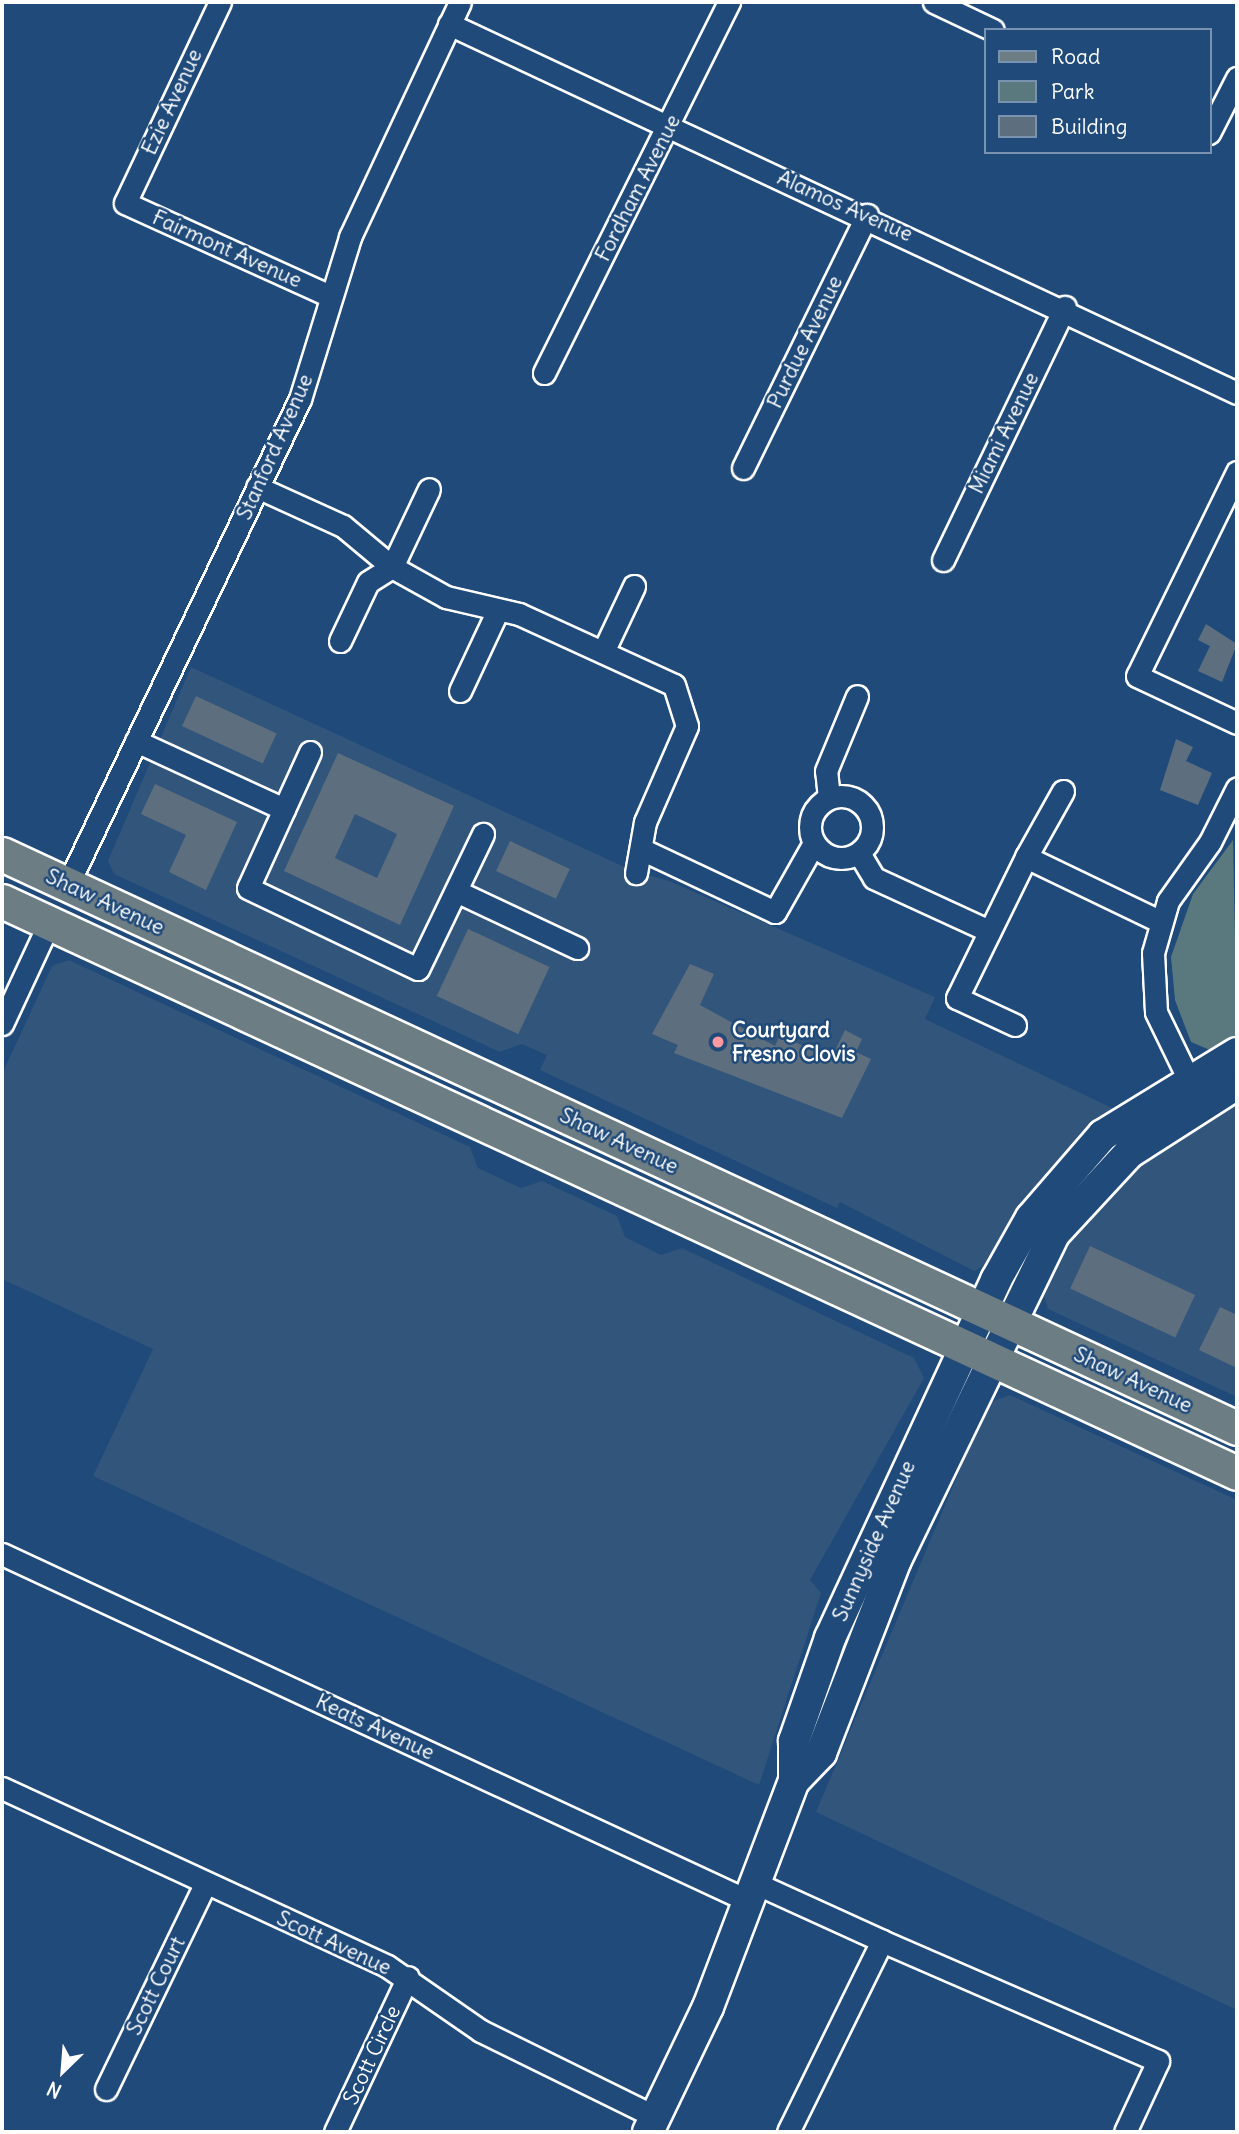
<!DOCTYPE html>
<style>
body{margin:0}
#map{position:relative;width:1239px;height:2134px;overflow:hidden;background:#1f4a7a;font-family:Delius,sans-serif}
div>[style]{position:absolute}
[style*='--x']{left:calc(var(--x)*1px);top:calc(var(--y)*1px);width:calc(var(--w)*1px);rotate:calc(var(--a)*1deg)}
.built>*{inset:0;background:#32557b}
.green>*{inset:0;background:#5a797e}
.building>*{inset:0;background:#5d6f7e;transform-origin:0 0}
.roads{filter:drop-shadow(2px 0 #fff) drop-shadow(-2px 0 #fff) drop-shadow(0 2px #fff) drop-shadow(0 -2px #fff)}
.minor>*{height:21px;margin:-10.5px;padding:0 10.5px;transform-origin:10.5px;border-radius:10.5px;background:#1f4a7a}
.minor>.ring{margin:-10.5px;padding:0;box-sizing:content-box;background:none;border:21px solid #1f4a7a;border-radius:50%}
.secondary>*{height:30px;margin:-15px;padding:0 15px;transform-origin:15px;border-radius:15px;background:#1f4a7a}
.primary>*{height:33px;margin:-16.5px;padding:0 16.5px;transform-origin:16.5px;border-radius:16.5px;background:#6d7d84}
.dots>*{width:19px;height:19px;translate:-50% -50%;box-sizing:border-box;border:4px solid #1f4a7a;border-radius:50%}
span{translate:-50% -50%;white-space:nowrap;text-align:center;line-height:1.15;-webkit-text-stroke:5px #1f4a7a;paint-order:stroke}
.street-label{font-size:21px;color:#fff}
.poi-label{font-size:21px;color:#fff;font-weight:700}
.left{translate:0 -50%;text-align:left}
.frame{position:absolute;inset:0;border:4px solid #fff;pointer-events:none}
.legend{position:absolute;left:984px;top:28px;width:228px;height:126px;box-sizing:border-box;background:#1f4a7a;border:2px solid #7992af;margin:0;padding:9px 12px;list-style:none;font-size:21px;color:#fff}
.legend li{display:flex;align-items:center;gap:14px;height:35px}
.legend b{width:35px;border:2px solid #7992af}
.north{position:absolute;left:28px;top:2036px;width:70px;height:70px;-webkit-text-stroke:5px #1f4a7a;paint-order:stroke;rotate:205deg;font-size:19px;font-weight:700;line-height:28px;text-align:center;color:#fff}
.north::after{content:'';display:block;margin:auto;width:24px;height:32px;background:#fff;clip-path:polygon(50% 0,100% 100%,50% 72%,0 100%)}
</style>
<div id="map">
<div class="built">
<div style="clip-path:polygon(191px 667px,631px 870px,669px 881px,935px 997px,925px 1019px,1114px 1109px,1035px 1189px,987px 1264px,974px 1271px,840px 1202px,837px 1208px,540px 1070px,547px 1055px,522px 1044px,500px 1052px,114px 874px,108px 861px)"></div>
<div style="clip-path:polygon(69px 960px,470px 1147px,478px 1168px,521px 1188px,542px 1181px,617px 1216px,625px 1237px,661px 1255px,682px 1248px,914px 1358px,924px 1378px,810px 1580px,821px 1593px,759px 1785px,93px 1476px,153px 1349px,2px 1279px,2px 1074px,52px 966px)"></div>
<div style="clip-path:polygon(1237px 1099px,1237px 1397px,1048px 1309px,1042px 1289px,1063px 1244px,1126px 1171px)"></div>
<div style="clip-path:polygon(1010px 1395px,1237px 1500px,1237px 2010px,816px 1812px,988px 1403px)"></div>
</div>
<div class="green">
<div style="clip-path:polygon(1233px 840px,1237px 1036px,1210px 1050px,1191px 1042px,1175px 1000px,1171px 957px,1193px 894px)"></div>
</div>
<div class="building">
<div style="clip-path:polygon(1206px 624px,1237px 644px,1222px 682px,1198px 671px,1210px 646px,1198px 640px)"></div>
<div style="left:196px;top:696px;width:89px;height:33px;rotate:25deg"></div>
<div style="clip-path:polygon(1176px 739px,1193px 747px,1186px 761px,1212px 773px,1198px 805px,1160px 790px)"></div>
<div style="clip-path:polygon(evenodd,338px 753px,454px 806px,400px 925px,284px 871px,338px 753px,355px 814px,397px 834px,377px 878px,335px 858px,355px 814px)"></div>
<div style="clip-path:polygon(155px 784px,237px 822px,206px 890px,169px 872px,186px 835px,141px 814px)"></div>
<div style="left:510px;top:841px;width:66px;height:33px;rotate:25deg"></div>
<div style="left:468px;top:929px;width:90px;height:74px;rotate:25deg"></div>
<div style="clip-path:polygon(690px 964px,714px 974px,700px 1005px,775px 1046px,780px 1035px,831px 1059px,845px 1030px,862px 1039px,856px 1052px,871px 1059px,842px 1118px,674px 1053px,678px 1045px,652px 1034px)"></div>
<div style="left:1090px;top:1246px;width:116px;height:47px;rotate:25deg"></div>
<div style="clip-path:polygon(1220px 1307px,1237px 1315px,1237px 1368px,1199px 1350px)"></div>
</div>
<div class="roads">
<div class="minor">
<div style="--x:220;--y:2;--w:222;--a:115.3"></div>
<div style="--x:125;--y:203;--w:225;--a:24.4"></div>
<div style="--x:934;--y:2;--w:65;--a:25.4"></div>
<div style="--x:449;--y:24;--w:870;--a:25.09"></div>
<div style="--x:1209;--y:133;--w:62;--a:-63"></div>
<div style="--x:544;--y:373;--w:415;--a:-63.5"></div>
<div style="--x:743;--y:468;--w:282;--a:-63.9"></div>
<div style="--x:1237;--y:472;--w:227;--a:116.1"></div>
<div style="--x:1137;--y:676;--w:110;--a:25.2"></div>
<div style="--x:257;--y:487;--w:94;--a:24.4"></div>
<div style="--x:343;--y:526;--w:64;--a:39.9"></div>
<div style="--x:392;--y:567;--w:86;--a:-64.6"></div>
<div style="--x:943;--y:560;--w:281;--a:-64.3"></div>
<div style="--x:340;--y:641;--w:65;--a:-64.6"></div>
<div style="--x:368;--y:582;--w:28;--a:-32"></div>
<div style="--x:392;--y:567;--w:62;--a:29.1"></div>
<div style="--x:446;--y:597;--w:75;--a:13.1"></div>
<div style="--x:519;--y:614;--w:170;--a:24.6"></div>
<div style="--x:674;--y:685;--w:43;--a:72.4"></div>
<div style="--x:687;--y:726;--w:105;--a:113.6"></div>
<div style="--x:645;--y:822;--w:52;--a:100"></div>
<div style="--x:603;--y:652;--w:73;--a:-64.8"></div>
<div style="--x:460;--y:691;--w:89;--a:-64.9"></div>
<div style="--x:136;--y:741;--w:163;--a:24.7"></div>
<div style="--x:310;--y:752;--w:149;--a:114.5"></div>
<div style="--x:248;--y:888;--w:188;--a:25.5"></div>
<div style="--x:418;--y:969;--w:150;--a:-64.3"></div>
<div style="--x:1063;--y:791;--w:76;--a:119.3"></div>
<div style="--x:1026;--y:857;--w:150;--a:25.7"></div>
<div class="ring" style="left:810px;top:796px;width:41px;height:41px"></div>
<div style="--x:829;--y:798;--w:27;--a:-96"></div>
<div style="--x:826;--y:771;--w:81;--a:-67.5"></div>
<div style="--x:641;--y:849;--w:148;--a:25.2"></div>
<div style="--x:775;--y:912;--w:79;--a:-60.5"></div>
<div style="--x:859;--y:853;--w:29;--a:59"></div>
<div style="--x:874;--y:878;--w:127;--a:24.7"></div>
<div style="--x:68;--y:884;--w:538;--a:-64.44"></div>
<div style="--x:300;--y:399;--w:170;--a:-72.8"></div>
<div style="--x:350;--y:237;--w:259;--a:-64.9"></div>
<div style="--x:456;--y:891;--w:134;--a:25.2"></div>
<div style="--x:2;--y:1024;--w:111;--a:-65"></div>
<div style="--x:1015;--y:1025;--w:64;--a:-155"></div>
<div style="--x:957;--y:998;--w:157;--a:-63.9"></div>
<div style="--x:1188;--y:1078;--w:73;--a:-115.9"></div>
<div style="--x:1156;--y:1012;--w:59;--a:-92.9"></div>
<div style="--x:1153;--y:953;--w:54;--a:-73.9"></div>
<div style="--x:1168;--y:901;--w:72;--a:-54.6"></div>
<div style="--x:1210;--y:842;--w:60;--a:-63.4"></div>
<div style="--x:2;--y:1554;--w:824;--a:24.92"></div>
<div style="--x:2;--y:1788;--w:424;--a:24.8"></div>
<div style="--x:387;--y:1966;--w:114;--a:34.7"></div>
<div style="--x:481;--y:2031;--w:195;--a:26.2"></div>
<div style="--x:755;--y:1883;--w:140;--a:24.5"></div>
<div style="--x:106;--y:2089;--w:228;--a:-64.2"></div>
<div style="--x:335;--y:2132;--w:171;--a:-64.8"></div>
<div style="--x:788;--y:2132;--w:213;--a:-63.8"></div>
<div style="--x:882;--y:1941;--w:301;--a:23.5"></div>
<div style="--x:1158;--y:2061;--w:78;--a:114.9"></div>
</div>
<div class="secondary">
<div style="--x:794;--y:1781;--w:39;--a:-46"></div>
<div style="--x:821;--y:1753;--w:207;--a:-68.8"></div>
<div style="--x:896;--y:1560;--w:364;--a:-64.1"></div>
<div style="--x:1055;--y:1233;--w:109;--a:-47.2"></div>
<div style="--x:1129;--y:1153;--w:128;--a:-32.6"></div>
<div style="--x:648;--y:2132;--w:139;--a:-64.4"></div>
<div style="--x:708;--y:2007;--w:242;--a:-69.2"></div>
<div style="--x:794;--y:1781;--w:40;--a:-90"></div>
<div style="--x:794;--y:1741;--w:109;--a:-70.7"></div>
<div style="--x:830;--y:1638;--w:395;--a:-65.1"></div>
<div style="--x:996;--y:1280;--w:71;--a:-60.6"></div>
<div style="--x:1031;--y:1218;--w:110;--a:-49.1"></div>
<div style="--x:1103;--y:1135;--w:157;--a:-31.5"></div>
</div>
<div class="primary">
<div style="--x:2;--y:854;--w:1362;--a:24.93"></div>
<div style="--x:2;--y:901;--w:1361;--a:24.85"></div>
</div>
</div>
<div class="dots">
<div style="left:718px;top:1042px;background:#ff9aa2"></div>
</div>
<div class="street-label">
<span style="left:172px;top:102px;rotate:-65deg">Ezie Avenue</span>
<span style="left:638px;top:188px;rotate:-63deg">Fordham Avenue</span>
<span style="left:845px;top:206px;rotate:24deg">Alamos Avenue</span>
<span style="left:227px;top:249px;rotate:24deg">Fairmont Avenue</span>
<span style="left:805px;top:342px;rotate:-64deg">Purdue Avenue</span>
<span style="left:1004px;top:433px;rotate:-64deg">Miami Avenue</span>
<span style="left:275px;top:447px;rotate:-66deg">Stanford Avenue</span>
<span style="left:105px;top:902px;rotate:25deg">Shaw Avenue</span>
<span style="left:619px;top:1141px;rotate:25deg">Shaw Avenue</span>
<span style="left:1133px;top:1380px;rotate:25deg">Shaw Avenue</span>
<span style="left:874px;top:1541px;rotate:-66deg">Sunnyside Avenue</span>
<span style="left:375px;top:1727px;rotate:25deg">Keats Avenue</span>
<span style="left:334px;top:1943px;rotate:25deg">Scott Avenue</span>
<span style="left:156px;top:1986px;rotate:-64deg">Scott Court</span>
<span style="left:372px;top:2055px;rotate:-65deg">Scott Circle</span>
</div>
<div class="poi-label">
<span class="left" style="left:732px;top:1042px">Courtyard<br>Fresno Clovis</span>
</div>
<div class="frame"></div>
<ul class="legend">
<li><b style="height:9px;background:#6d7d84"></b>Road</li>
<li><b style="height:19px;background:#5a797e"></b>Park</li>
<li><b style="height:19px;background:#5d6f7e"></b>Building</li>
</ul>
<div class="north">N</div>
</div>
